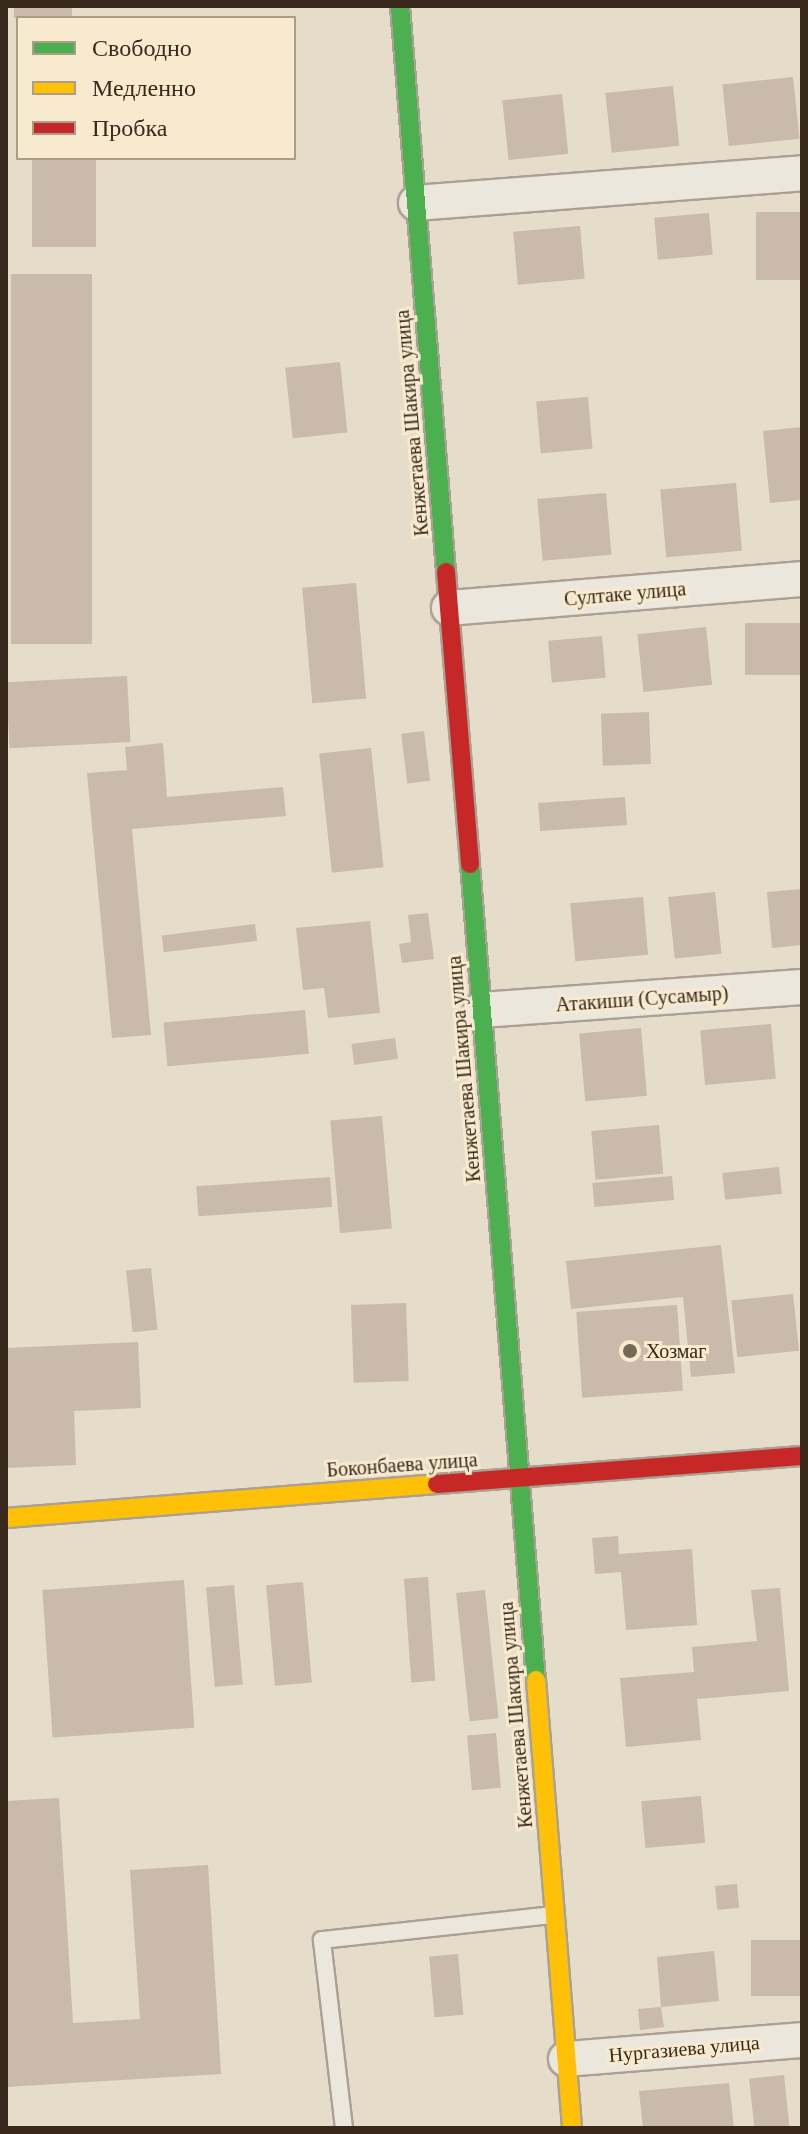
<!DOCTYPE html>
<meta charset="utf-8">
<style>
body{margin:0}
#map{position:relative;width:808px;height:2134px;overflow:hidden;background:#e5dcca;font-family:"Times New Roman",serif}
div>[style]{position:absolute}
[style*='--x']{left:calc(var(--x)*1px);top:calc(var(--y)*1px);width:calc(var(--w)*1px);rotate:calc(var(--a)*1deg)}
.building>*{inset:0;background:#c9baab;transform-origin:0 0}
.roads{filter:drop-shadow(2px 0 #aaa194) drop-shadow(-2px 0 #aaa194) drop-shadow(0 2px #aaa194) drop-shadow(0 -2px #aaa194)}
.lane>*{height:16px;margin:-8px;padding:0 8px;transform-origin:8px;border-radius:8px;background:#ece7dd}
.street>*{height:34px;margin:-17px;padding:0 17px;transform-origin:17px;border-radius:17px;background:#ece7dd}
.fast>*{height:18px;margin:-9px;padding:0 9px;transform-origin:9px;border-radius:9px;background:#4caf50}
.slow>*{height:18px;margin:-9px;padding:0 9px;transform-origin:9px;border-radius:9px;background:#ffc107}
.jam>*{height:18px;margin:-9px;padding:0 9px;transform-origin:9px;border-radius:9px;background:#c62828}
.dots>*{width:22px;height:22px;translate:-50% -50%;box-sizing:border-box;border:4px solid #f7eacf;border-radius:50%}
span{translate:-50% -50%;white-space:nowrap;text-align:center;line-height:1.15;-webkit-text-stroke:6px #f7eacf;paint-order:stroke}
.street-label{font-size:20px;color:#38291c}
.poi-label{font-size:20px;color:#38291c}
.left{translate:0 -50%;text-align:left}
.frame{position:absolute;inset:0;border:8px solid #38291c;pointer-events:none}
.legend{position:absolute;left:16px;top:16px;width:280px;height:144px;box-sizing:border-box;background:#f7eacf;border:2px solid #ab9d87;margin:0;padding:10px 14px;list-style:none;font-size:24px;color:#38291c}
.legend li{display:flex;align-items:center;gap:16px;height:40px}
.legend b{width:40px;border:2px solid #ab9d87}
</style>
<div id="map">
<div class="building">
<div style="left:14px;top:6px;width:58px;height:12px"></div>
<div style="left:793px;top:77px;width:62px;height:71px;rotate:84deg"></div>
<div style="left:673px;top:86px;width:60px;height:68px;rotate:84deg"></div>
<div style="left:562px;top:94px;width:60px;height:60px;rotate:84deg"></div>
<div style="left:32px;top:158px;width:64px;height:89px"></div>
<div style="left:802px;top:212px;width:68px;height:46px;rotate:90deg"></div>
<div style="left:709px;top:213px;width:42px;height:55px;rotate:85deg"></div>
<div style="left:580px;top:226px;width:53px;height:67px;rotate:85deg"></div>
<div style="left:11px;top:274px;width:81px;height:370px"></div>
<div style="left:340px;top:362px;width:71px;height:55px;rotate:84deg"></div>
<div style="left:588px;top:397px;width:52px;height:52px;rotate:85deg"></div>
<div style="clip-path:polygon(802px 427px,802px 500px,770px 503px,763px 431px)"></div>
<div style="left:736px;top:483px;width:68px;height:76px;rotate:85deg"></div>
<div style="left:606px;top:493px;width:62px;height:69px;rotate:85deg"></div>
<div style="left:356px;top:583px;width:116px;height:54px;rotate:85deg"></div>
<div style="left:802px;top:623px;width:52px;height:57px;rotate:90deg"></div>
<div style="left:706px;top:627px;width:58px;height:69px;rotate:84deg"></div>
<div style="left:602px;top:636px;width:42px;height:54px;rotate:85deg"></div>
<div style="left:127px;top:676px;width:66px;height:121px;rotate:87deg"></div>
<div style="left:649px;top:712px;width:52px;height:48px;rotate:88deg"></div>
<div style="left:424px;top:731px;width:50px;height:23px;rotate:83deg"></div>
<div style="clip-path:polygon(163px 743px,167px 797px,283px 787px,286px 816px,132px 829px,151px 1035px,112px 1038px,87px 773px,127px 770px,125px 747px)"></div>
<div style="left:371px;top:748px;width:120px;height:52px;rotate:84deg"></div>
<div style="left:625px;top:797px;width:28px;height:87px;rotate:86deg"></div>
<div style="clip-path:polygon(802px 889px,802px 945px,772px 948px,767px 892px)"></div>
<div style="left:715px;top:892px;width:62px;height:47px;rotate:84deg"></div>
<div style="left:643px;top:897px;width:58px;height:73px;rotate:85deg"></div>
<div style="clip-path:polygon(428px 913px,434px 959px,402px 963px,399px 944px,411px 942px,408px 915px)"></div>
<div style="clip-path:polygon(370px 921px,380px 1013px,328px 1018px,324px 988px,303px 990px,296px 928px)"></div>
<div style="left:255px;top:924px;width:17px;height:94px;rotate:83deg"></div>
<div style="left:305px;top:1010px;width:44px;height:142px;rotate:85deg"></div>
<div style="left:771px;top:1024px;width:55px;height:71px;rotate:85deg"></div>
<div style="left:641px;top:1028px;width:68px;height:62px;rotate:85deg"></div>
<div style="left:395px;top:1038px;width:21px;height:44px;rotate:82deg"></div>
<div style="left:382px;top:1116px;width:113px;height:52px;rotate:85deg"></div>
<div style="left:659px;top:1125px;width:49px;height:68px;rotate:85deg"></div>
<div style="left:779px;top:1167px;width:27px;height:57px;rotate:84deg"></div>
<div style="left:672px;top:1176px;width:24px;height:80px;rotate:85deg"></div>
<div style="left:330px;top:1177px;width:30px;height:134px;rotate:86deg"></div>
<div style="clip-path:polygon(721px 1245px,735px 1373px,691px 1377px,683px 1297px,571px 1309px,566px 1261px)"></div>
<div style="left:151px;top:1268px;width:62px;height:25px;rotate:84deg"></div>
<div style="left:793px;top:1294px;width:57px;height:62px;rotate:84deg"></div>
<div style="left:406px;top:1303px;width:78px;height:55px;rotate:88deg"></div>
<div style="left:677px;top:1305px;width:86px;height:101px;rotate:86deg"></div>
<div style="clip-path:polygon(138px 1342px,141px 1408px,74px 1411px,76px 1465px,6px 1468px,6px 1348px)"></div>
<div style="clip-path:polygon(618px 1536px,619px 1554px,692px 1549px,697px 1625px,626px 1630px,621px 1572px,595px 1574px,592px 1538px)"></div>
<div style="left:428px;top:1577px;width:104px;height:24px;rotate:86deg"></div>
<div style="left:184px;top:1580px;width:148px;height:142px;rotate:86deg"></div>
<div style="left:303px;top:1582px;width:101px;height:37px;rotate:85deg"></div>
<div style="left:234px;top:1585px;width:100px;height:28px;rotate:85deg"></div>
<div style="clip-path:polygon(780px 1588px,789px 1691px,697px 1699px,701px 1740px,626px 1747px,620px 1678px,694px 1672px,692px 1647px,757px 1641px,751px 1590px)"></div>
<div style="left:485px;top:1590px;width:129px;height:29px;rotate:84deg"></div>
<div style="left:496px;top:1733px;width:55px;height:29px;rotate:85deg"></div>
<div style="left:701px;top:1796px;width:47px;height:60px;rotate:85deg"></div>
<div style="clip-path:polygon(59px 1798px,73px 2023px,140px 2019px,130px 1870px,208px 1865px,221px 2074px,6px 2087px,6px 1801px)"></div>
<div style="left:737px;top:1884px;width:24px;height:22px;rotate:85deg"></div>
<div style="left:802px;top:1940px;width:56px;height:51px;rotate:90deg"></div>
<div style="clip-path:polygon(714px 1951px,719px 2001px,661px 2007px,664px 2027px,640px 2030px,638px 2009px,661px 2007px,657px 1957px)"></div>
<div style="left:458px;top:1954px;width:61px;height:29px;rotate:85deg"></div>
<div style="left:784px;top:2075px;width:53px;height:35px;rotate:84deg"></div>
<div style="clip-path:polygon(729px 2083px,734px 2128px,643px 2128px,639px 2091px)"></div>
</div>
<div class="roads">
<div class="lane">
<div style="--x:344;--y:2128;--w:189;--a:-96.7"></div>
<div style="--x:322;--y:1940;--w:232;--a:-6.2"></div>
</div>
<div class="street">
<div style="--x:416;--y:203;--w:387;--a:-4.4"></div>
<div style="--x:449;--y:608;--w:354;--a:-4.7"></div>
<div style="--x:481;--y:1010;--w:322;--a:-4.1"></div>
<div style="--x:566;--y:2059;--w:237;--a:-4.6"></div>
</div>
<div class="fast">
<div style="--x:400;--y:6;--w:568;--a:85.35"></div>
<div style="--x:470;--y:864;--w:819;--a:85.38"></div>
</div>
<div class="slow">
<div style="--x:6;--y:1518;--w:432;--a:-4.5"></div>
<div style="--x:536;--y:1680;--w:449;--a:85.4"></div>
</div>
<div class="jam">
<div style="--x:446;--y:572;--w:293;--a:85.3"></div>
<div style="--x:437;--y:1484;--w:366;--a:-4.4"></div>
</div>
</div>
<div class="dots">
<div style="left:630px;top:1351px;background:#756859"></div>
</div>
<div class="street-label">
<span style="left:412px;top:423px;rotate:-95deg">Кенжетаева Шакира улица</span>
<span style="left:625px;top:594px;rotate:-5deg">Султаке улица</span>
<span style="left:642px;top:999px;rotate:-4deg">Атакиши (Сусамыр)</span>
<span style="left:464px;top:1069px;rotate:-95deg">Кенжетаева Шакира улица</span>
<span style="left:402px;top:1465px;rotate:-4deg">Боконбаева улица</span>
<span style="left:516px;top:1715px;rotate:-95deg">Кенжетаева Шакира улица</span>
<span style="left:684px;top:2049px;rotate:-5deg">Нургазиева улица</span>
</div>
<div class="poi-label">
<span class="left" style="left:646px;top:1351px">Хозмаг</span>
</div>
<div class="frame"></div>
<ul class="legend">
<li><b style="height:10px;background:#4caf50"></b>Свободно</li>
<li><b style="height:10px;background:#ffc107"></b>Медленно</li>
<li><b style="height:10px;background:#c62828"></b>Пробка</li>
</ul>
</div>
